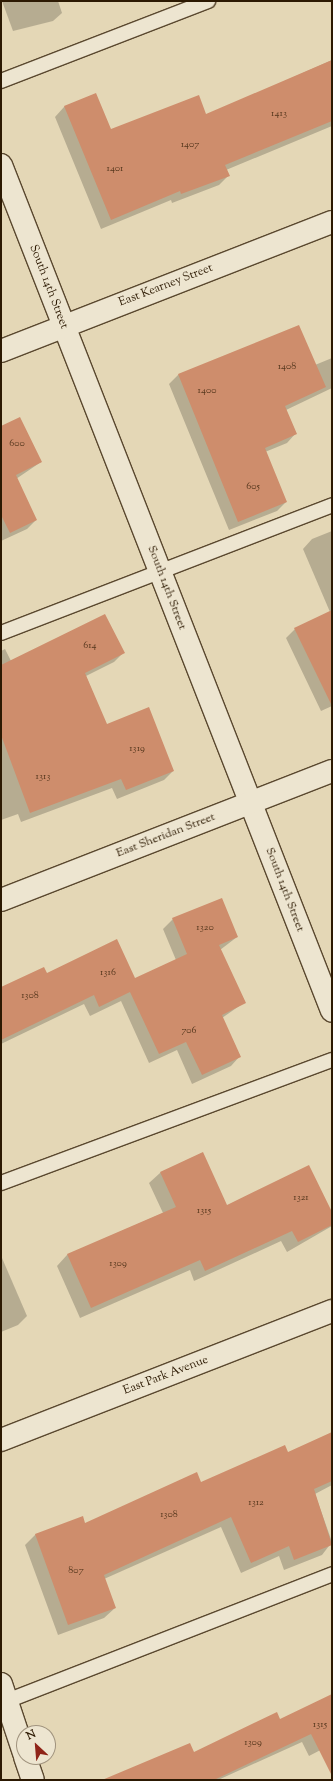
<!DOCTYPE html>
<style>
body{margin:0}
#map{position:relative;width:333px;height:1781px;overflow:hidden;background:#e4d7b6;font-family:"Sorts Mill Goudy",serif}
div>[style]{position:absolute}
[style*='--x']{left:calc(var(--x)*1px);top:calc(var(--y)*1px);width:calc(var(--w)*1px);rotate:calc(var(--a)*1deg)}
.shadow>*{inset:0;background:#0003}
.building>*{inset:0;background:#ce8d6c}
.roads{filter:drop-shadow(1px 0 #5a482f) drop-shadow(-1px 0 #5a482f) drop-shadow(0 1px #5a482f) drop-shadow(0 -1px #5a482f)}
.lane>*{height:14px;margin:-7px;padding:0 7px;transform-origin:7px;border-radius:7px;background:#ede5d0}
.street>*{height:22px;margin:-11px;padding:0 11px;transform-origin:11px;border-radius:11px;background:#ede5d0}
.secondary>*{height:22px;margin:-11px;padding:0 11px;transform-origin:11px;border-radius:11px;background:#ede5d0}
span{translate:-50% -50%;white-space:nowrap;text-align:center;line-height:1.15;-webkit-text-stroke:3.5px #ede5d0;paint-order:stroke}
.number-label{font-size:10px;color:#54361c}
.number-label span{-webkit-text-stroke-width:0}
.street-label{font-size:12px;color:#2c1902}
.frame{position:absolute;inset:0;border:2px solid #2c1902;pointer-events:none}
.north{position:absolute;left:16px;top:1725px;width:40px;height:40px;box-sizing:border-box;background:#ede5d0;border:1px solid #a0937e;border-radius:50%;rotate:334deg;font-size:11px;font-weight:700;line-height:16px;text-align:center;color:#2c1902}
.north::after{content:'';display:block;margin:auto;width:14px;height:18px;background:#8f2418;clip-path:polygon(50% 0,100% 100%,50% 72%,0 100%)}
</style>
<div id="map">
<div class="shadow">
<div style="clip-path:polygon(2px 1px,58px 1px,62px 13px,53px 21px,13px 31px)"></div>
<div style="clip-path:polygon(332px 60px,332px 126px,226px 170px,228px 176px,219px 185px,172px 203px,171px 200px,101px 229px,55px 117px,64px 107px,95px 94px,110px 130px,206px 116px)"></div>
<div style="clip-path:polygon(299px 327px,315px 365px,332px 358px,332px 388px,286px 410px,296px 433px,287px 443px,265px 452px,286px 502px,277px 511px,229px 530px,169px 384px,178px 375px)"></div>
<div style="clip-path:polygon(1px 428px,41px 462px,16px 479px,36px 520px,27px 529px,1px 541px)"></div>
<div style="clip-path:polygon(332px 531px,332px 706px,321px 711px,286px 638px,295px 629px,330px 612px,303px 549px,312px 539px)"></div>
<div style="clip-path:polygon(5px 649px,11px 661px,123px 653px,114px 662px,86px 676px,106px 725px,173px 771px,164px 780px,117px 799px,112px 788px,21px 822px,18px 814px,1px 820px,1px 651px)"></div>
<div style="clip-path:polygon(173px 919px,237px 937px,220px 950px,245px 1002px,222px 1018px,240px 1056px,231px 1066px,192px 1084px,177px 1050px,149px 1063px,121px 1001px,90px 1016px,84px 1004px,1px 1044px,1px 989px,47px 974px,135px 979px,176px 960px,163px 929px)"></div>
<div style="clip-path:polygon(202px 1153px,226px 1206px,332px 1214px,332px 1226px,287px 1252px,281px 1241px,194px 1281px,190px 1270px,80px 1318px,57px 1266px,67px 1255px,163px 1213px,149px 1183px,160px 1173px)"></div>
<div style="clip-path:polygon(2px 1258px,27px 1316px,18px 1325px,1px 1332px)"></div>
<div style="clip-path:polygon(332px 1433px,332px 1485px,315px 1494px,332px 1542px,322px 1555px,284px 1570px,279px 1556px,241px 1573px,221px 1527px,104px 1579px,115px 1608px,104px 1618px,58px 1635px,25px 1545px,36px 1534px,84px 1524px,288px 1454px)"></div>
<div style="clip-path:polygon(332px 1695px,332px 1744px,309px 1756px,302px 1742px,218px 1780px,106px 1780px,194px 1753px,280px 1720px)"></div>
</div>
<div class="building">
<div style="clip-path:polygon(332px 60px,332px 121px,225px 165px,230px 176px,181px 194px,180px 191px,111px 220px,64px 106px,96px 93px,111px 129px,199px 95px,206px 114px)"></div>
<div style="clip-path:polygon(299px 325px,326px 387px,285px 406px,297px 434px,265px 448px,287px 502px,238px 522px,178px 374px)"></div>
<div style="clip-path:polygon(20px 417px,42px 462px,16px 475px,37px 520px,10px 533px,1px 515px,1px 426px)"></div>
<div style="clip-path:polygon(332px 610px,332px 706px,294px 628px)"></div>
<div style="clip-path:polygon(105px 614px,125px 653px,85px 673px,107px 724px,149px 707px,174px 771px,126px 790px,121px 779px,30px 813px,1px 735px,1px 665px)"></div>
<div style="clip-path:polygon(222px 898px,238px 937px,219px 945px,246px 1003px,222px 1015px,241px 1057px,202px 1075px,186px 1042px,159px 1054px,130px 992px,99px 1007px,94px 995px,1px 1040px,1px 987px,44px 967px,47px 973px,117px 939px,135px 978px,187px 954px,172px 918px)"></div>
<div style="clip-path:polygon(203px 1152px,227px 1205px,309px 1165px,332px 1212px,332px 1225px,298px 1242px,292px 1231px,205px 1271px,200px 1260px,91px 1308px,67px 1254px,176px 1207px,160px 1172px)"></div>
<div style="clip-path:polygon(332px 1432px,332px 1481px,314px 1489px,332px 1545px,294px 1560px,289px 1546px,251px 1563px,231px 1517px,104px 1575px,116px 1608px,68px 1625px,35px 1534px,83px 1516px,85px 1523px,197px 1472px,201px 1482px,285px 1445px,288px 1452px)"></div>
<div style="clip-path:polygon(332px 1694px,332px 1776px,311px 1734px,214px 1780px,102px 1780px,190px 1743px,194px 1752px,277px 1712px,280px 1719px)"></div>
</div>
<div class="roads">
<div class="lane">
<div style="--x:1;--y:81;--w:222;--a:-21.1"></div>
<div style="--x:1;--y:633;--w:355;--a:-21.1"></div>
<div style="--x:1;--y:1183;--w:353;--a:-20.4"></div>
<div style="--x:7;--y:1701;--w:349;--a:-21.3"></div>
</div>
<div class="street">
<div style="--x:1;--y:165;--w:908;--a:68.63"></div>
<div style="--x:1;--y:351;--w:355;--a:-21.3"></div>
<div style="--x:1;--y:1440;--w:355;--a:-21.3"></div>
<div style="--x:1;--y:1684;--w:73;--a:71.6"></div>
<div style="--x:25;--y:1757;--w:24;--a:71"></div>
</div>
<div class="secondary">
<div style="--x:1;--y:900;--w:355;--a:-21.3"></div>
</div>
</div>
<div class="number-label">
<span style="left:279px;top:114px">1413</span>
<span style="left:190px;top:145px">1407</span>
<span style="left:115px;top:169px">1401</span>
<span style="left:287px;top:367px">1408</span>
<span style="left:207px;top:391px">1400</span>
<span style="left:17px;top:444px">600</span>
<span style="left:253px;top:487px">605</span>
<span style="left:90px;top:646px">614</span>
<span style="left:137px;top:749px">1319</span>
<span style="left:43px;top:777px">1313</span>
<span style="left:205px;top:928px">1320</span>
<span style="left:108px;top:973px">1316</span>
<span style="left:30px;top:996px">1308</span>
<span style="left:189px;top:1031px">706</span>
<span style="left:301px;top:1198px">1321</span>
<span style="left:204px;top:1211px">1315</span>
<span style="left:118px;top:1264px">1309</span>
<span style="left:256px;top:1503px">1312</span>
<span style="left:169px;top:1515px">1308</span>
<span style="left:76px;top:1571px">807</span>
<span style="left:320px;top:1725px">1315</span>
<span style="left:253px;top:1743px">1309</span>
</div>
<div class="street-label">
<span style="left:166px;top:286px;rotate:-21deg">East Kearney Street</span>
<span style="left:48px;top:287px;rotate:69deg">South 14th Street</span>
<span style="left:166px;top:588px;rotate:69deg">South 14th Street</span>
<span style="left:166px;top:836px;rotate:-21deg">East Sheridan Street</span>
<span style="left:284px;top:890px;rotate:69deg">South 14th Street</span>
<span style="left:166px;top:1376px;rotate:-21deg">East Park Avenue</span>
</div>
<div class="frame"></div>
<div class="north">N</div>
</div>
